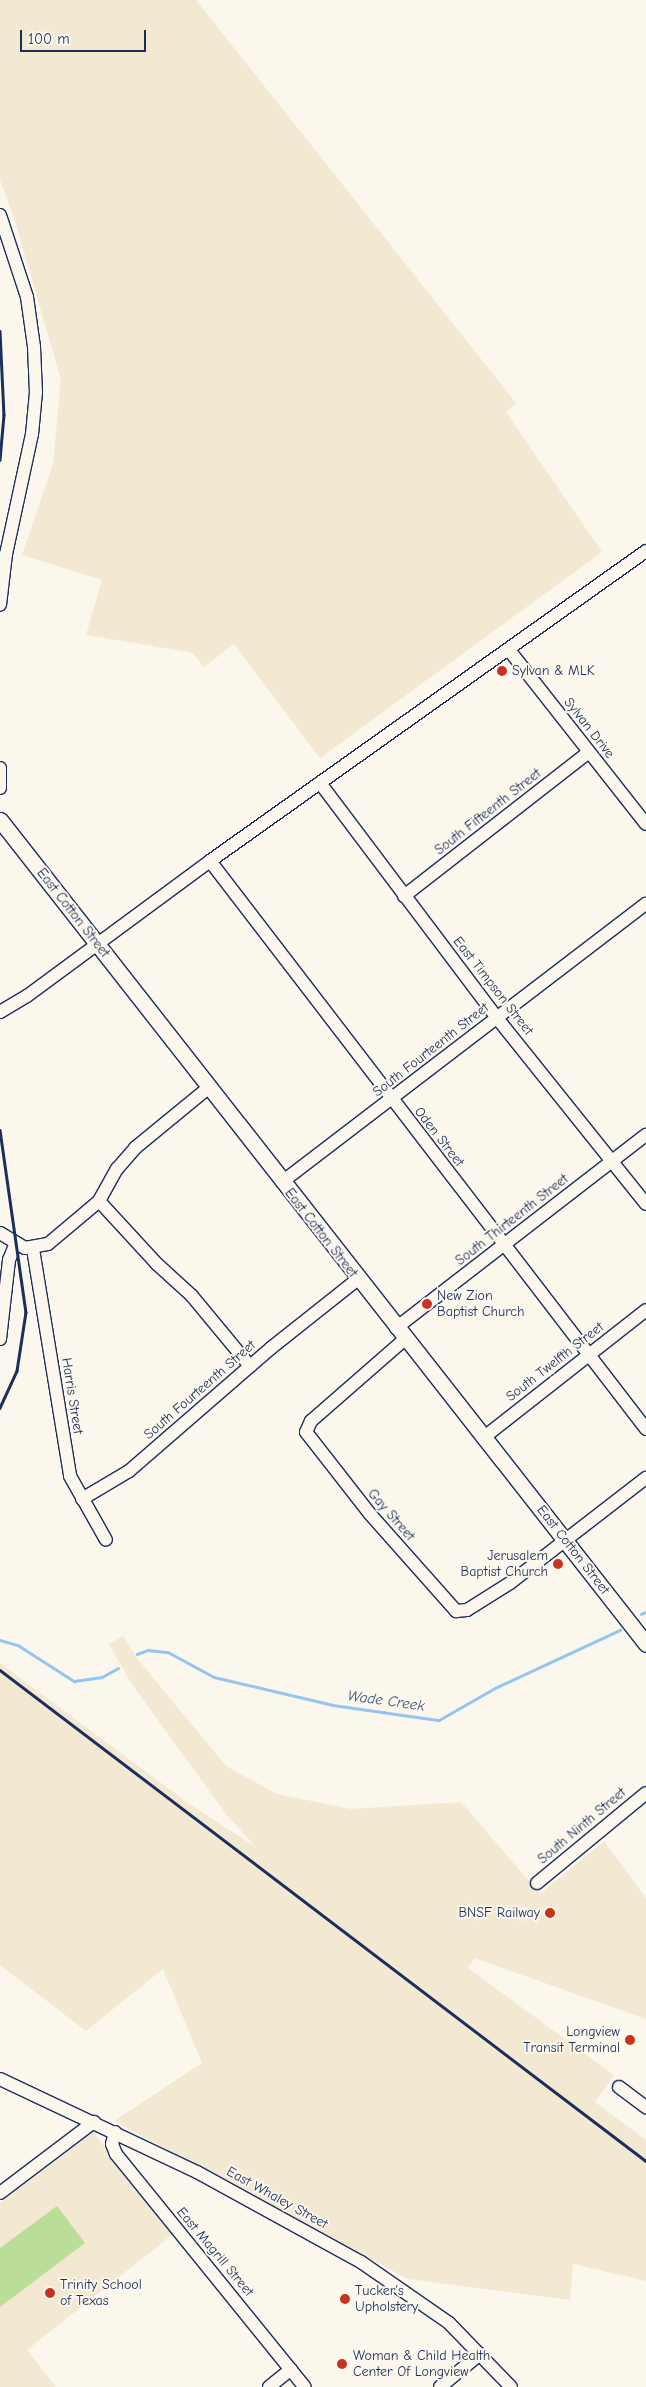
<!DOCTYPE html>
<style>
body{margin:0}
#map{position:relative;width:646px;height:2387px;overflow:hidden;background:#fbf7ec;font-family:"Comic Neue",sans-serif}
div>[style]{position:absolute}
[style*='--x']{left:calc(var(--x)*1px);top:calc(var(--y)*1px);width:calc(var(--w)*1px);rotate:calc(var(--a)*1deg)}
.built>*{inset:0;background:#f3e9d2}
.green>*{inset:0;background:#badd97}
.stream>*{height:2.5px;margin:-1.25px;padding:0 1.25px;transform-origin:1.25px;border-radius:1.25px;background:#94c5f0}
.roads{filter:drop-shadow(1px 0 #1b2f5e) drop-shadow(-1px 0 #1b2f5e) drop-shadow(0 1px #1b2f5e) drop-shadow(0 -1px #1b2f5e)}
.minor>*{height:12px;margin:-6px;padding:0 6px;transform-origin:6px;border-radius:6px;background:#fbf7ec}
.major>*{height:15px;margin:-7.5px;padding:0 7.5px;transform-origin:7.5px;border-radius:7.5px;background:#fbf7ec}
.rail>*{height:2.5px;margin:-1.25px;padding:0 1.25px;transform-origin:1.25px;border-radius:1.25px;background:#1b2f5e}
.dots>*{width:14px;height:14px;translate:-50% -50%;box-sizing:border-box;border:2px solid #fbf7ec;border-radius:50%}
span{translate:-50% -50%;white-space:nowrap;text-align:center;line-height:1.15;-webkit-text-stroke:4px #fbf7ec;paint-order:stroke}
.poi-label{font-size:14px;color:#1b2f5e}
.left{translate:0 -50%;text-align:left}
.right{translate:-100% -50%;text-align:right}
.street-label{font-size:14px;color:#1b2f5e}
.water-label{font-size:15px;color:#395482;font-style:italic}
.scale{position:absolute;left:20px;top:30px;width:126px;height:22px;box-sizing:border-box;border:2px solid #1b2f5e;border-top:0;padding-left:6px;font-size:15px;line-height:18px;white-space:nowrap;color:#1b2f5e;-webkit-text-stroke:4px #fbf7ec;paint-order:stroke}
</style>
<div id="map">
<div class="built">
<div style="clip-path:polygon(0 0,196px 0,516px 403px,506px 412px,602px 552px,320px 758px,234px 644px,204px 667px,193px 653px,86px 635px,102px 580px,22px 555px,53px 464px,61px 380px,15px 221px,0 180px)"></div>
<div style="clip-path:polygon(123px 1636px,140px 1662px,226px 1766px,277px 1794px,351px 1809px,461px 1802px,540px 1894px,604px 1841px,646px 1898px,646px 2019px,474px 1958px,468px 1968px,614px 2075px,595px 2102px,646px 2140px,646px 2281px,573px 2264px,570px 2300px,408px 2279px,114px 2121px,202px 2063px,163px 1969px,86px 2031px,0 1965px,0 1663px,188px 1803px,257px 1848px,226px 1814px,131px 1683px,109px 1644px)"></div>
<div style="clip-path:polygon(93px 2132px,173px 2234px,27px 2350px,56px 2387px,0 2387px,0 2203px)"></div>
</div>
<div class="green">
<div style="clip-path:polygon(57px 2206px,85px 2243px,0 2307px,0 2248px)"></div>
</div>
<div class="stream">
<div style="--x:641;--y:1614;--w:5;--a:-22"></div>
<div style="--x:0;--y:1640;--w:19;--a:16"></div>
<div style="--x:18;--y:1645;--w:67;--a:32.7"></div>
<div style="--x:74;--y:1681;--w:28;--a:-8"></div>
<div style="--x:102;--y:1677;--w:18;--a:-29"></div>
<div style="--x:137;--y:1654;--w:12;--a:-20"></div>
<div style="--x:148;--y:1650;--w:20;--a:6"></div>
<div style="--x:168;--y:1652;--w:52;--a:28.5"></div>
<div style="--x:214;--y:1677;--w:122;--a:13.2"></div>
<div style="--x:333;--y:1705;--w:107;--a:8.1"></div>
<div style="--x:439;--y:1720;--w:64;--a:-29.7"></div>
<div style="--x:495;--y:1688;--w:138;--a:-24.9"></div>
</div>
<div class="roads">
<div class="minor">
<div style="--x:0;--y:215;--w:86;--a:71.8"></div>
<div style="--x:27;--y:297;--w:50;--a:82"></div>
<div style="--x:34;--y:347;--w:45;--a:87.5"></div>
<div style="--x:36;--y:392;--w:42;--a:95.4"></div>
<div style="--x:32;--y:434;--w:123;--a:102.2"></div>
<div style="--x:6;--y:554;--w:51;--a:96.7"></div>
<div style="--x:509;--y:650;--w:221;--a:51.8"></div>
<div style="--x:0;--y:768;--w:20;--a:90"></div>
<div style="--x:320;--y:783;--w:294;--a:53"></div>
<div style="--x:497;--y:1018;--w:238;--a:51.3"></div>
<div style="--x:210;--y:861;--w:716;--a:52.49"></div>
<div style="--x:404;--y:896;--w:234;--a:-37.9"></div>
<div style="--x:0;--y:1012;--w:31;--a:-31"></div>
<div style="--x:27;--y:996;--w:227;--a:-36.4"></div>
<div style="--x:210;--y:861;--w:535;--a:-35.41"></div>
<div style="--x:282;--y:1182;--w:458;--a:-37.4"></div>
<div style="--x:99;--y:1201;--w:86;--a:47.4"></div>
<div style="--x:157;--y:1264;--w:47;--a:42.4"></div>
<div style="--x:192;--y:1296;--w:91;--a:50.4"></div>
<div style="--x:0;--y:1233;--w:29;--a:31"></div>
<div style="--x:25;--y:1248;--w:23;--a:-10"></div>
<div style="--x:48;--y:1244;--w:67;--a:-40.1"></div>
<div style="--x:99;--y:1201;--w:37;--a:-61"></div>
<div style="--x:117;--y:1169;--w:28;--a:-49"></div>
<div style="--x:135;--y:1148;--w:94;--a:-39.4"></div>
<div style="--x:33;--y:1249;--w:230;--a:80.7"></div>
<div style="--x:70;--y:1476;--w:73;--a:60.6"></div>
<div style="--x:396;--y:1328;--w:316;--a:-37.7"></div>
<div style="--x:0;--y:1339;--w:80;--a:-83.5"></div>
<div style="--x:9;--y:1260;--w:16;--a:-68"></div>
<div style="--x:405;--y:1339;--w:125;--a:138.9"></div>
<div style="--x:311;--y:1421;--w:12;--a:114"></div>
<div style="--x:306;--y:1432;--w:104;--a:52"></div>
<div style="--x:370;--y:1514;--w:130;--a:48.4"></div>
<div style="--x:456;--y:1611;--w:11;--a:-5"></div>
<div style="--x:467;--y:1610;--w:51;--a:-32.1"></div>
<div style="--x:510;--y:1583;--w:172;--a:-37.7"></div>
<div style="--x:483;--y:1438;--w:207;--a:-38.1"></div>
<div style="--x:82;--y:1499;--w:55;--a:-30.8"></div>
<div style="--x:129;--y:1471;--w:188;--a:-40.9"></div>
<div style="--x:271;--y:1348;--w:111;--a:-38.4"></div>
<div style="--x:537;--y:1883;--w:141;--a:-39.5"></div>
<div style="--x:0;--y:2079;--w:218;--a:25.3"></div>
<div style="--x:197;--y:2172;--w:187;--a:28.8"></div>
<div style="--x:361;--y:2262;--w:107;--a:34.7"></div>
<div style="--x:449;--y:2323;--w:89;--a:45.9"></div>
<div style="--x:619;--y:2087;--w:34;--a:37"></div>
<div style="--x:115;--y:2132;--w:12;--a:104"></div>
<div style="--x:112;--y:2144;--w:11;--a:68"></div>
<div style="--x:116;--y:2154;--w:300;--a:51"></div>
<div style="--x:0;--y:2193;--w:118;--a:-37.1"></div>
<div style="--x:269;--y:2387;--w:28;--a:-39"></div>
<div style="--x:440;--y:2387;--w:52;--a:-39.5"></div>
</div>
<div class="major">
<div style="--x:0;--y:820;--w:1047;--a:51.9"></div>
</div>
</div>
<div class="rail">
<div style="--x:0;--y:331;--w:84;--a:87.3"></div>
<div style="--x:4;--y:415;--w:45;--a:95.1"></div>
<div style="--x:0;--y:1130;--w:184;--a:81.9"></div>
<div style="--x:26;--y:1312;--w:60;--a:98.7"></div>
<div style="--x:17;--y:1371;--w:41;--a:114.7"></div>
<div style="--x:0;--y:1670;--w:811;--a:37.24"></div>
</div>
<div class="dots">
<div style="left:502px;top:671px;background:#c8321e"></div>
<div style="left:427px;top:1304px;background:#c8321e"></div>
<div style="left:558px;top:1564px;background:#c8321e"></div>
<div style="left:550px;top:1913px;background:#c8321e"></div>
<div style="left:630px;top:2040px;background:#c8321e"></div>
<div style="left:50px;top:2293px;background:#c8321e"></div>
<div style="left:345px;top:2299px;background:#c8321e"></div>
<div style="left:342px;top:2364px;background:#c8321e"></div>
</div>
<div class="poi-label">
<span class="left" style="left:512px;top:671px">Sylvan &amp; MLK</span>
<span class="left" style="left:437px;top:1304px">New Zion<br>Baptist Church</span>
<span class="right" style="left:548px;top:1564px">Jerusalem<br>Baptist Church</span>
<span class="right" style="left:540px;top:1913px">BNSF Railway</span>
<span class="right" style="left:620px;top:2040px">Longview<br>Transit Terminal</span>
<span class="left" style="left:60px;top:2293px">Trinity School<br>of Texas</span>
<span class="left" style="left:355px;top:2299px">Tucker's<br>Upholstery</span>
<span class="left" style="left:353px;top:2364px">Woman &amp; Child Health<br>Center Of Longview</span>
</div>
<div class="street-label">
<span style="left:589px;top:728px;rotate:52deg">Sylvan Drive</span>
<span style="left:488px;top:812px;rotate:-38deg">South Fifteenth Street</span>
<span style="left:73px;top:913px;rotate:52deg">East Cotton Street</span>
<span style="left:493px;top:986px;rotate:52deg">East Timpson Street</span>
<span style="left:431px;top:1050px;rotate:-38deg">South Fourteenth Street</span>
<span style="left:439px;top:1137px;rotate:52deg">Oden Street</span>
<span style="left:512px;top:1220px;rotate:-38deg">South Thirteenth Street</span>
<span style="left:321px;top:1233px;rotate:52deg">East Cotton Street</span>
<span style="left:555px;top:1362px;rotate:-38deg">South Twelfth Street</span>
<span style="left:200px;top:1390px;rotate:-41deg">South Fourteenth Street</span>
<span style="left:72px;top:1396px;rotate:81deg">Harris Street</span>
<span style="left:391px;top:1515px;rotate:49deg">Gay Street</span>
<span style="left:573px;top:1550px;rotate:52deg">East Cotton Street</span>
<span style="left:582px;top:1826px;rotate:-40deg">South Ninth Street</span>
<span style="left:277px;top:2198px;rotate:29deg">East Whaley Street</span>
<span style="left:215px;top:2252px;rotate:50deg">East Magrill Street</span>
</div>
<div class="water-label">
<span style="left:386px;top:1701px;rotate:8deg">Wade Creek</span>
</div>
<div class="scale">100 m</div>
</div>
